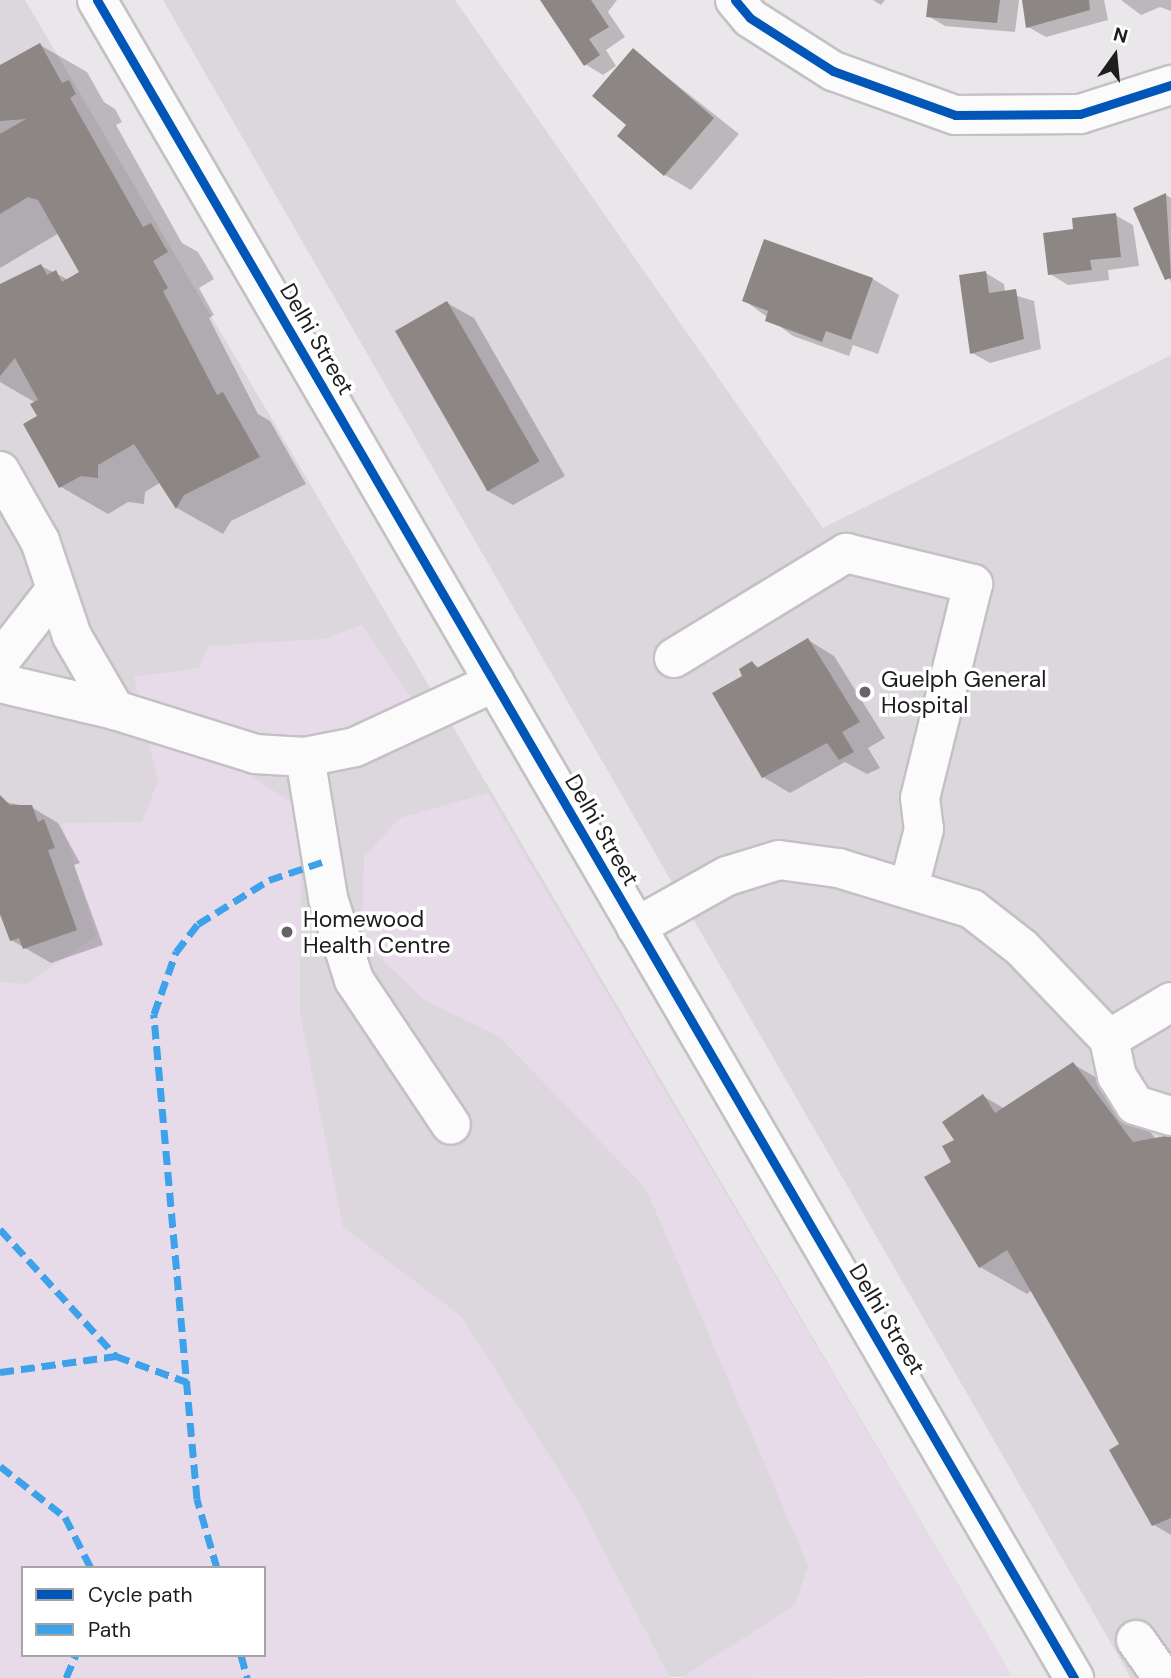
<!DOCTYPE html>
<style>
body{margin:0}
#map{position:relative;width:1171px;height:1678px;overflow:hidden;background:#eae7ea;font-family:"DM Sans",sans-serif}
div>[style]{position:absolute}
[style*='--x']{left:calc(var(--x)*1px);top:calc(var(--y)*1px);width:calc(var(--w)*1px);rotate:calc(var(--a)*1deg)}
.built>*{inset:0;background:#dcd6dd}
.green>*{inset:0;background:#e8dbe9}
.shadow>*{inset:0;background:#0003}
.building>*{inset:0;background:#8c8785;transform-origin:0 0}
.roads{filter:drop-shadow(2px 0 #c4c1c4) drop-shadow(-2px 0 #c4c1c4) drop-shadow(0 2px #c4c1c4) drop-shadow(0 -2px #c4c1c4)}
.minor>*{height:38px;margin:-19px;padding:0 19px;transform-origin:19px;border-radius:19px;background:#fcfbfc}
.quiet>*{height:7px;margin-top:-3.5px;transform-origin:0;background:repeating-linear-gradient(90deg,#3da2ea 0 14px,transparent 0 21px)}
.cycleway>*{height:9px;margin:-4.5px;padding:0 4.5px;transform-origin:4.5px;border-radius:4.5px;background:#0057b8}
.dots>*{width:19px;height:19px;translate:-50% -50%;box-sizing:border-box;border:4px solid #fff;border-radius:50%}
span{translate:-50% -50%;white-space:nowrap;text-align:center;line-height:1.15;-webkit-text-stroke:7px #fff;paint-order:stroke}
.street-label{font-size:23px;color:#1e1d1e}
.poi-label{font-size:23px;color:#1e1d1e}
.left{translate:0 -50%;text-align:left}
.legend{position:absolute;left:21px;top:1566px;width:245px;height:91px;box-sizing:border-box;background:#fff;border:2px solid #a5a5a5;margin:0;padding:9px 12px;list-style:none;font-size:21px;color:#1e1d1e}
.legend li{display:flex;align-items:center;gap:14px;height:35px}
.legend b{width:35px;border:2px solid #a5a5a5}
.north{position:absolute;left:1080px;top:21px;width:70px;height:70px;-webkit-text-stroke:5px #fff;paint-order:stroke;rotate:15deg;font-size:19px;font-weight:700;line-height:28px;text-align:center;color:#1e1d1e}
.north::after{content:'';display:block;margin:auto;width:24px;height:32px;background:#1e1d1e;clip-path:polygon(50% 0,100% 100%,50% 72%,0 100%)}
</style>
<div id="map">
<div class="built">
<div style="clip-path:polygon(evenodd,0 0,25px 0,1012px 1676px,0 1678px,0 0,23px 1568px,264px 1568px,264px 1655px,23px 1655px,23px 1568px)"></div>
<div style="clip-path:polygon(163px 0,455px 0,823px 528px,1171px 355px,1171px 1678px,1131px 1678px)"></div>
</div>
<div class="green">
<div style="clip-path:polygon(evenodd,362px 625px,417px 707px,238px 767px,301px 809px,300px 1014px,343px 1227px,461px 1316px,577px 1499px,670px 1678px,0 1678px,0 982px,27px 984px,96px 936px,62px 823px,142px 822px,158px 781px,134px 677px,199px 668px,209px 646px,323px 639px,362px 625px,23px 1568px,264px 1568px,264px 1655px,23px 1655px,23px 1568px)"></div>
<div style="clip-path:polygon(488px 793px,1012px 1676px,681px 1678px,795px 1605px,808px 1566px,775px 1488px,646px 1189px,500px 1037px,425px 1000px,362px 941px,364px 857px,400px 818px)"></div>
</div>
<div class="shadow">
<div style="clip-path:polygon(542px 0,617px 0,608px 12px,625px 37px,606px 50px,616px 66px,603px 75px,585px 64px)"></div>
<div style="clip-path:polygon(873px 0,885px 0,881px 5px)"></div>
<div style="clip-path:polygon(930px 0,1019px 0,1015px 32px,945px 26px,928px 16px)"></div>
<div style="clip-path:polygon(1023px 0,1104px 0,1108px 20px,1046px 37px,1028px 27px)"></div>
<div style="clip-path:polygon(1121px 0,1171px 0,1171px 11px,1160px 7px,1141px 15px)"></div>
<div style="clip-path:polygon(40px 45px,87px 72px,104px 102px,115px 109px,122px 122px,116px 125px,182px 243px,198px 252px,214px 279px,199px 288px,214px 315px,209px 318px,258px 414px,270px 421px,306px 484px,231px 521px,223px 534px,177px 508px,161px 482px,145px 492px,144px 504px,128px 502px,108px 514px,61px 487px,36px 403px,0 382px,0 286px,41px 266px,69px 280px,81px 273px,59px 233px,0 268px,0 66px)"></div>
<div style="clip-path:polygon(633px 50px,739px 134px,691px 190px,665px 175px,629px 124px)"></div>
<div style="clip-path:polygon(1166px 195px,1171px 198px,1171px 282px,1136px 209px)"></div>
<div style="clip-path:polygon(1115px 215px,1133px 225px,1139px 266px,1108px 270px,1109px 280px,1068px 285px,1050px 274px,1075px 231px)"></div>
<div style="clip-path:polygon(986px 273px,1004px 284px,1005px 292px,1034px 301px,1041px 349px,990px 363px,972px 353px)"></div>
<div style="clip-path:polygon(873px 279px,899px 295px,878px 354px,853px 345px,849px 356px,793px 336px,744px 300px)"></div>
<div style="clip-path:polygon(447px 303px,474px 318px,565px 476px,513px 505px,486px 490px)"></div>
<div style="clip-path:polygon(808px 640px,834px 656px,885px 738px,868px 748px,880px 768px,867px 774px,845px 762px,790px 793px,763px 777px,745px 676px,752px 663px,760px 668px)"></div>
<div style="clip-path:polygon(0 801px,31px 807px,58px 823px,80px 863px,74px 865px,103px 945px,51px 963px,11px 940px,0 915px)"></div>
<div style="clip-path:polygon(1073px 1064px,1119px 1091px,1155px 1138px,1171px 1138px,1171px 1535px,1154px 1525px,1121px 1445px,1032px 1290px,1027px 1294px,980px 1267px,953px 1163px,956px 1140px,983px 1096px,1005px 1109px)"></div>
</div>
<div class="building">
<div style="clip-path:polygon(540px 0,591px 0,609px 27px,589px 39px,600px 55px,584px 66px)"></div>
<div style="clip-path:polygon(928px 0,1000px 0,997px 23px,926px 17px)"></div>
<div style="clip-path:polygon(1022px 0,1089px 0,1090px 10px,1026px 28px)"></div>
<div style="clip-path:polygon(40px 43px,62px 83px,69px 80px,76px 94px,70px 98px,143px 227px,151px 223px,168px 252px,153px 261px,168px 288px,163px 291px,217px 395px,223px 392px,260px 457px,184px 495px,176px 509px,134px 444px,98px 465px,98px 478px,81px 476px,59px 488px,23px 424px,37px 416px,30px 404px,38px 400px,15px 358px,0 376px,0 284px,41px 264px,47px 275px,56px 270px,62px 282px,79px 272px,38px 200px,28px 197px,0 214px,0 134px,26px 119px,0 121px,0 65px)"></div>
<div style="clip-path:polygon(633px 48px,714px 118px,664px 176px,617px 136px,626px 125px,592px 96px)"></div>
<div style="clip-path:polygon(1166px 193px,1171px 278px,1165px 280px,1133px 208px)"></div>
<div style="clip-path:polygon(1116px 213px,1121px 257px,1090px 260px,1092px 270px,1048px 275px,1043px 233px,1073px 229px,1072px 218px)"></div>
<div style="clip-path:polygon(764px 239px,873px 278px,851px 340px,826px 331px,822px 342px,765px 321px,768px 311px,742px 301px)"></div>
<div style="clip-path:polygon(986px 271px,989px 293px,1016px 289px,1024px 339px,970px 354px,959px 275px)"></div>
<div style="left:447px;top:301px;width:185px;height:60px;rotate:60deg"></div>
<div style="clip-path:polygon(808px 638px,860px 722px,842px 732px,854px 752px,839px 760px,827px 743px,762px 778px,712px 693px,742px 676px,739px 669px,752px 661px,757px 668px)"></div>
<div style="clip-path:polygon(0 795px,10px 805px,32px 805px,38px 822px,44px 819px,55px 848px,48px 850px,77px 930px,23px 949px,19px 938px,10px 941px,0 914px)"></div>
<div style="clip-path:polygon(1073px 1062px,1133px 1142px,1171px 1135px,1171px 1518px,1152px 1526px,1109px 1450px,1119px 1444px,1007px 1250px,979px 1268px,924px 1177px,951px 1162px,942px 1146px,954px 1140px,942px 1122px,983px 1094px,995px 1113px)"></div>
</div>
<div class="roads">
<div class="minor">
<div style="--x:97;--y:0;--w:1942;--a:59.79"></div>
<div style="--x:735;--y:0;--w:23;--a:50"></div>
<div style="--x:750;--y:18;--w:98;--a:32.6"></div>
<div style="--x:833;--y:71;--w:130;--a:19.8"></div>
<div style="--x:955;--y:115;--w:125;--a:-0.5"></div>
<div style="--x:1080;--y:114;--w:96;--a:-17.7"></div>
<div style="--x:0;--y:471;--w:81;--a:60.3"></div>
<div style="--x:40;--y:541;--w:100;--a:71.4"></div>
<div style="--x:72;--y:636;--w:86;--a:59.8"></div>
<div style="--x:674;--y:658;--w:202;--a:-31.4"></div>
<div style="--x:846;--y:553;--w:131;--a:13.7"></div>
<div style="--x:973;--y:584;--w:220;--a:103.9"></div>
<div style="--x:920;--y:798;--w:31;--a:83"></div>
<div style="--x:924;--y:829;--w:60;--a:104.5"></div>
<div style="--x:0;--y:661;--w:91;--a:-52.1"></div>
<div style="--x:0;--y:683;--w:118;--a:13.2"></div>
<div style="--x:115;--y:710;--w:147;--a:17.4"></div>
<div style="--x:255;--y:754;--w:50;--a:3.4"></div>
<div style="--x:305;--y:757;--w:51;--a:-11.3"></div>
<div style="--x:355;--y:747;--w:154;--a:-24.9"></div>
<div style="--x:305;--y:757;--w:143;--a:80.7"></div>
<div style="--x:328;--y:898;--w:86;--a:72.4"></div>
<div style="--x:354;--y:980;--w:174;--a:56.2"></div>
<div style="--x:636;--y:927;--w:104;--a:-29.3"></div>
<div style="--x:727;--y:876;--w:54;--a:-17.1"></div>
<div style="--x:779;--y:860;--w:60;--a:7.7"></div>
<div style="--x:838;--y:868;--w:140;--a:17"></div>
<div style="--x:972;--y:909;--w:63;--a:38"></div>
<div style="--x:1022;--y:948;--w:126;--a:46.3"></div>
<div style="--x:1109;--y:1039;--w:38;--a:78"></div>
<div style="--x:1117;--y:1076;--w:34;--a:58"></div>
<div style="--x:1135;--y:1105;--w:38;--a:17"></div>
<div style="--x:1109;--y:1039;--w:72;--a:-30.8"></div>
<div style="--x:1136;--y:1640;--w:47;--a:54.6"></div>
</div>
</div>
<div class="quiet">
<div style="--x:0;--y:1229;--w:172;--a:47.6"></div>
<div style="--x:0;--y:1372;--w:117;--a:-7.9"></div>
<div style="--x:116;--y:1356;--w:76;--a:20.1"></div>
<div style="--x:0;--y:1466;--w:83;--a:38.1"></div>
<div style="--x:65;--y:1517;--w:57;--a:63"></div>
<div style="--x:217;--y:1568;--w:72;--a:-106.2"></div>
<div style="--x:197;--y:1499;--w:487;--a:-95.1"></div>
<div style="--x:154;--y:1014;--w:66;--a:-70.5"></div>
<div style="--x:176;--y:952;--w:36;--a:-52"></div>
<div style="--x:198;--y:924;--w:84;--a:-31.8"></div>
<div style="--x:269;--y:880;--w:56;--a:-18.8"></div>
<div style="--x:241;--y:1655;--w:24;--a:75"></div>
<div style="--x:66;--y:1678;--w:25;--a:-67"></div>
</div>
<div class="cycleway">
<div style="--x:97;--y:0;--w:1942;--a:59.79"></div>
<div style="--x:735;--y:0;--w:23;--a:50"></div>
<div style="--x:750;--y:18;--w:98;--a:32.6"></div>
<div style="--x:833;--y:71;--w:130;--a:19.8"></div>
<div style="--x:955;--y:115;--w:125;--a:-0.5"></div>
<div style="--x:1080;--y:114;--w:96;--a:-17.7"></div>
</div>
<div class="dots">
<div style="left:865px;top:692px;background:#656465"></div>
<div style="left:287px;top:932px;background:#656465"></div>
</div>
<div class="street-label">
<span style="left:317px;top:339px;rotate:60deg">Delhi Street</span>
<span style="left:602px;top:830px;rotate:60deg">Delhi Street</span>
<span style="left:887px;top:1319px;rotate:59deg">Delhi Street</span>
</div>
<div class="poi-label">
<span class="left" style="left:881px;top:692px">Guelph General<br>Hospital</span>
<span class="left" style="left:303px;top:932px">Homewood<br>Health Centre</span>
</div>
<ul class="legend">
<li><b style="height:9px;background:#0057b8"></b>Cycle path</li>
<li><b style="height:9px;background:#3da2ea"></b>Path</li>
</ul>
<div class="north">N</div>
</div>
